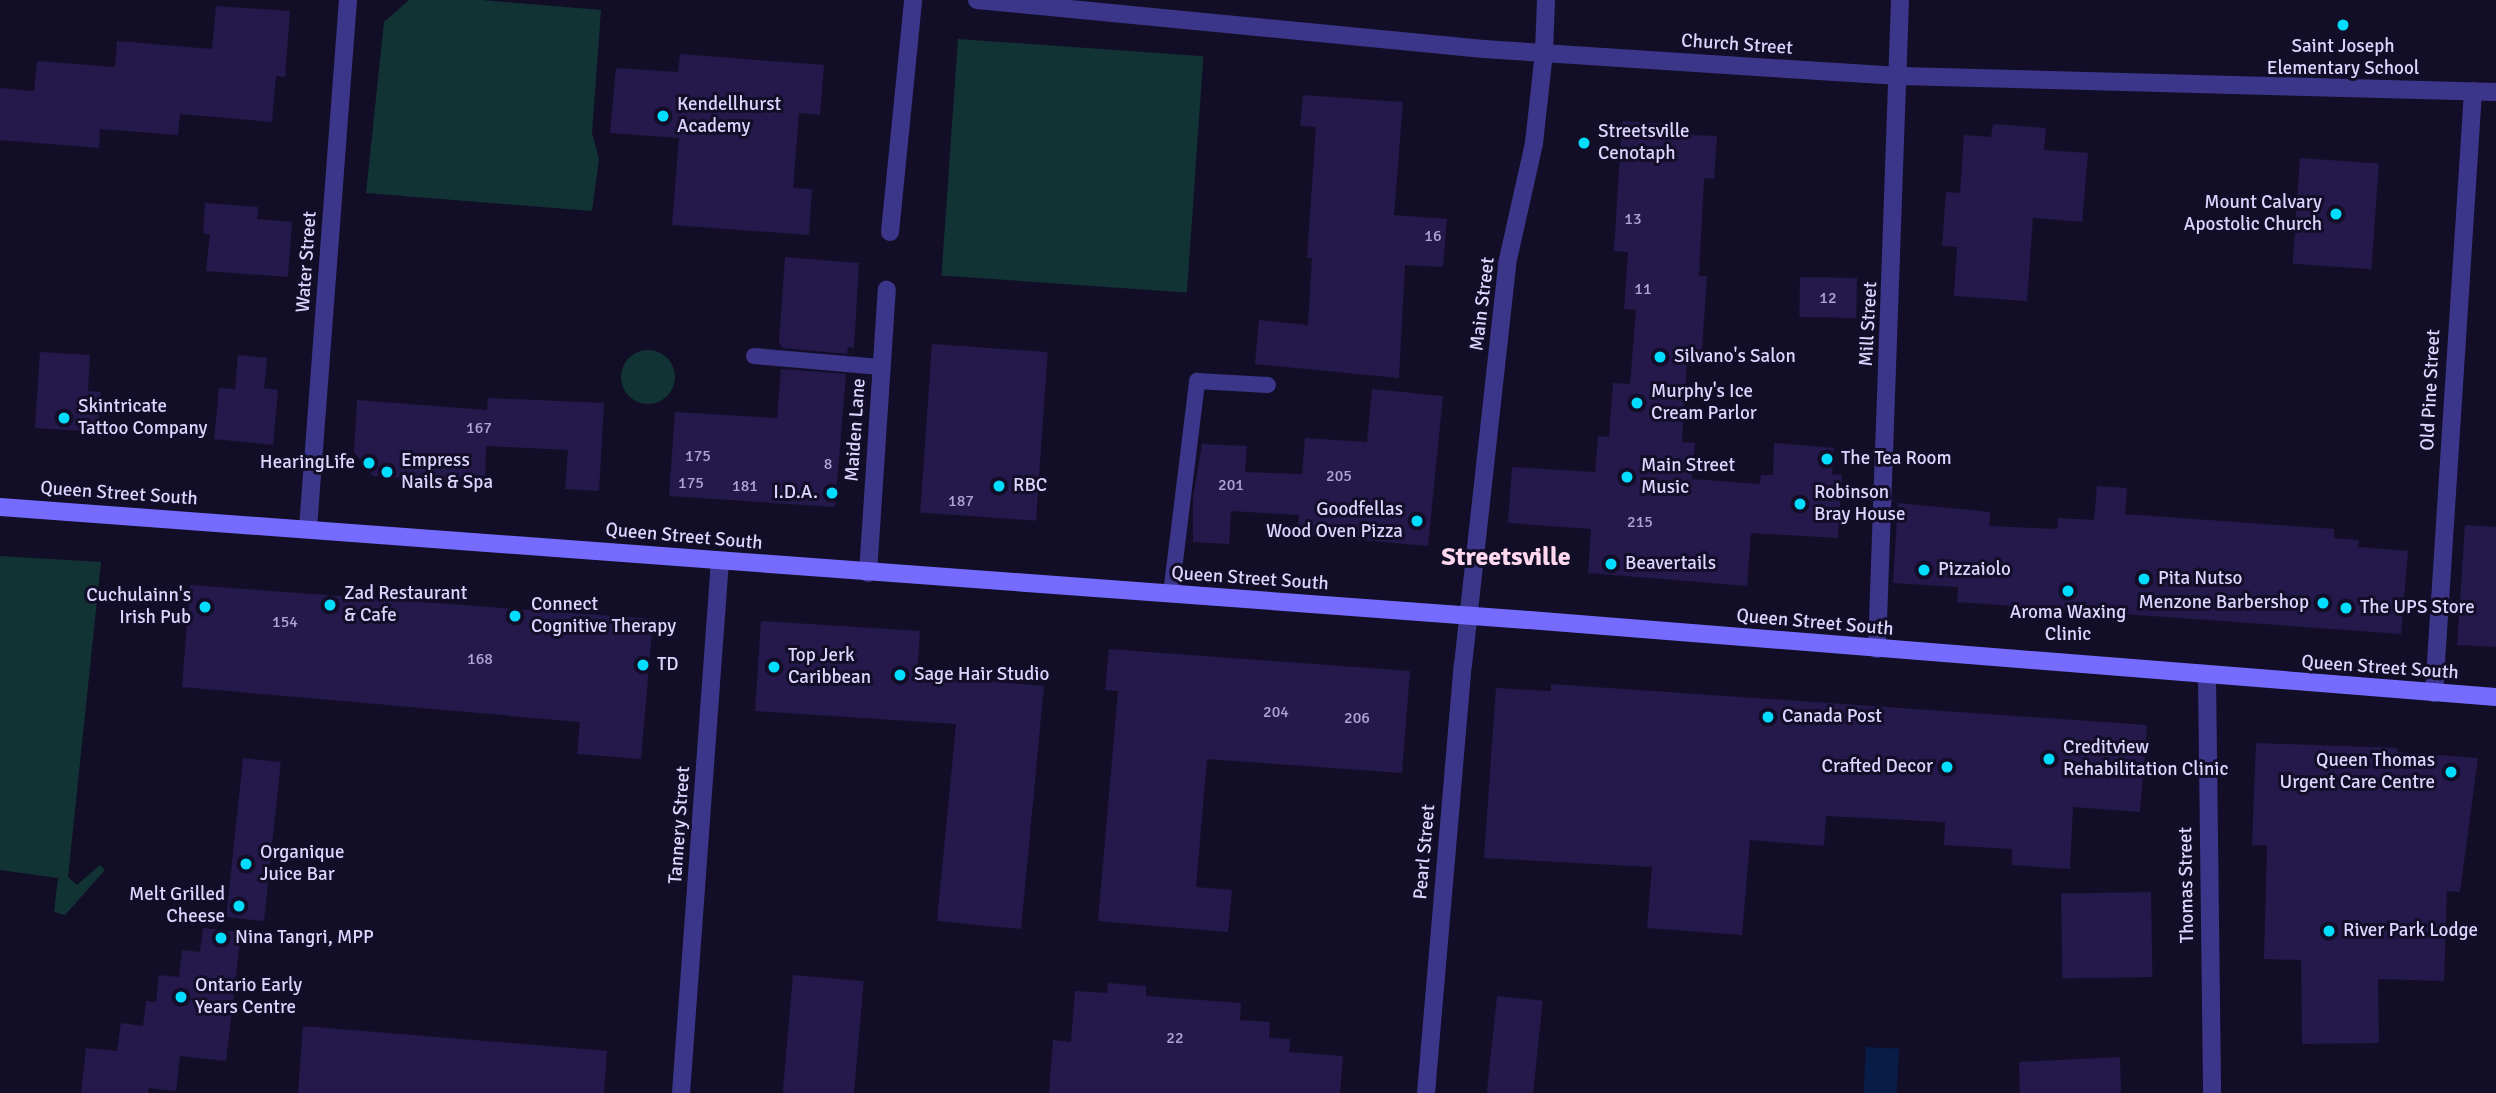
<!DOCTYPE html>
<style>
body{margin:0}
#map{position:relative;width:2496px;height:1093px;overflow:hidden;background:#130e28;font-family:Signika,sans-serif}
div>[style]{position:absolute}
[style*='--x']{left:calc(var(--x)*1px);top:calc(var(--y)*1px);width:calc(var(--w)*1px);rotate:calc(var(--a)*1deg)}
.green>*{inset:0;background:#133;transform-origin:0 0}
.round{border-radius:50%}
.water>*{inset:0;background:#071d48;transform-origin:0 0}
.building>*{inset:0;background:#24194a;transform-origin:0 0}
.service>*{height:16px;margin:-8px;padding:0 8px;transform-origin:8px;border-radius:8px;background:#3c368a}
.minor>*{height:18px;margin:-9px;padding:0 9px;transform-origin:9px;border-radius:9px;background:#3c368a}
.tertiary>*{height:18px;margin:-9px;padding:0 9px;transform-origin:9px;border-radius:9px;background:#3c368a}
.secondary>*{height:18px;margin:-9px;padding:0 9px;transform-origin:9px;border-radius:9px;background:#756cff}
.dots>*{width:19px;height:19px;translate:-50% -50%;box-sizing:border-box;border:4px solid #130e28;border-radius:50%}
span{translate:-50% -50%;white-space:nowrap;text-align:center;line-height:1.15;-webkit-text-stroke:6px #130e28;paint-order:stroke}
.number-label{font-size:16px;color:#ada6d2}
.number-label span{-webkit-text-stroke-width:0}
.street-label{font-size:19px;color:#dbd5ff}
.poi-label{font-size:19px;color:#dbd5ff}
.left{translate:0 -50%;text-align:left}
.right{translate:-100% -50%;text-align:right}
.district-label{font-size:26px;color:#ffd7ef;font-weight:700}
</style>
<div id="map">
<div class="green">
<div style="clip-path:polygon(409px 0,481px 0,601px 10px,592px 133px,599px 159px,592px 211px,366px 193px,384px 22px)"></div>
<div style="left:958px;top:39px;width:246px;height:237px;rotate:4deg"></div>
<div class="round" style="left:621px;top:350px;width:54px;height:54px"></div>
<div style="clip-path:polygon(0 556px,101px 562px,68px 877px,77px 885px,100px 865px,105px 870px,65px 915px,54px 912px,58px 878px,0 870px)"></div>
</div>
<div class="water">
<div style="left:1866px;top:1047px;width:33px;height:46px;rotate:3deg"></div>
</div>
<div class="building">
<div style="clip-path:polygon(216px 6px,290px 11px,285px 77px,276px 76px,272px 122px,180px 114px,178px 135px,100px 129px,99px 148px,0 140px,0 88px,34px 91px,37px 61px,115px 67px,117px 41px,212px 49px)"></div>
<div style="clip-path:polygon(680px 54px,824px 65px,820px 115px,799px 113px,793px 188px,812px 189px,809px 235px,672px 225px,679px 138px,610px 133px,616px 68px,678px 72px)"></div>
<div style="clip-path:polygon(1303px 95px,1403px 102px,1394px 215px,1447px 219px,1443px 267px,1405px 265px,1399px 378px,1255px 364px,1259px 320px,1308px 325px,1312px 258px,1307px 258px,1316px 127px,1300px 126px)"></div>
<div style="clip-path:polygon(1622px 121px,1684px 125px,1693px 135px,1717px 136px,1714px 179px,1704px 178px,1699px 276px,1707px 276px,1701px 363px,1687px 362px,1682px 442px,1695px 443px,1692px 479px,1760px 484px,1761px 475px,1773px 475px,1774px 443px,1834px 448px,1832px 474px,1842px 475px,1838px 538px,1751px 533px,1747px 586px,1588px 573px,1591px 529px,1508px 523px,1512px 467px,1595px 472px,1598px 436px,1609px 437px,1613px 383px,1630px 384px,1636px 310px,1624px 309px,1628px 252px,1614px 251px)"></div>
<div style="clip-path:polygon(1993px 124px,2046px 128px,2044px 150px,2088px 153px,2082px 222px,2033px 218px,2027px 301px,1954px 296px,1957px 247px,1942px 246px,1946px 192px,1960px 193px,1964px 135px,1991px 137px)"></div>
<div style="left:2300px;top:158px;width:79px;height:106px;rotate:4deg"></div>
<div style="clip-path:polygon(205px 203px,258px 207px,257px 219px,292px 222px,288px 277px,206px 271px,210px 234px,203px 234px)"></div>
<div style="clip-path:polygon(785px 257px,859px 263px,854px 348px,848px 347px,847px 354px,783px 348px,779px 343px)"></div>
<div style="left:1800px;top:277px;width:57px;height:40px;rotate:1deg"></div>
<div style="left:932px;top:344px;width:116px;height:169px;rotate:4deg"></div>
<div style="clip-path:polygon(40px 352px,90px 355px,88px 391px,101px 392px,98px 432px,35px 428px)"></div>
<div style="clip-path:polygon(238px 355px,267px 358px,264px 388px,278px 390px,273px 445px,214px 439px,219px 388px,235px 389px)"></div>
<div style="clip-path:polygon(781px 369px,846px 374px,835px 507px,669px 496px,675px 412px,777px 418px)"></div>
<div style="clip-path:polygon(1372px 389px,1443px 396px,1428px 546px,1297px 534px,1299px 515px,1231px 511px,1229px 544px,1193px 542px,1193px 497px,1202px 444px,1247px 446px,1245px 472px,1302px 474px,1305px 438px,1367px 442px)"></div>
<div style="clip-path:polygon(488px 398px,604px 403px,599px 491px,565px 489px,568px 450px,486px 446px,485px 483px,373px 476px,354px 452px,357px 400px,487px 410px)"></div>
<div style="clip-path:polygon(2097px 486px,2127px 488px,2125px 514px,2334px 529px,2334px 538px,2359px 540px,2358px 547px,2408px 551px,2401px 634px,1957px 602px,1958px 587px,1893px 583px,1898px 503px,1990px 512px,1989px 526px,2057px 529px,2058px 518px,2094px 520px)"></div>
<div style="clip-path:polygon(2465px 525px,2496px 527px,2496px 647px,2457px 645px)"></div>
<div style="clip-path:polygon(190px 585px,653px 619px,641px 759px,577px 754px,580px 722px,182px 687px)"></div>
<div style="clip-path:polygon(761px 621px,920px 631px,917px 675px,1044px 686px,1021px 929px,937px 921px,956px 724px,755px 711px)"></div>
<div style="clip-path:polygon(1109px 649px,1410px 671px,1402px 773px,1207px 759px,1196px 887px,1232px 890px,1228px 932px,1098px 921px,1118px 691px,1105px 690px)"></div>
<div style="clip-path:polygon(1551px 684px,2147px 725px,2140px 812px,2073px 807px,2070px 869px,2012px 865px,2012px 849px,1944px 845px,1945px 822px,1826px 816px,1824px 846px,1750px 840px,1742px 935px,1647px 928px,1652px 867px,1484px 858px,1496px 688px,1551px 691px)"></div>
<div style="clip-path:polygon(2256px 743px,2398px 748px,2397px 752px,2478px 758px,2460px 892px,2447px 891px,2444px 981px,2378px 979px,2379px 1043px,2302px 1044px,2301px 960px,2264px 959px,2267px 846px,2252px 845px)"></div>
<div style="left:243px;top:758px;width:38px;height:160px;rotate:6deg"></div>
<div style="left:2151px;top:892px;width:85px;height:90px;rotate:89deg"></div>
<div style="clip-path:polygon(203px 928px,241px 932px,226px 1061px,180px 1056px,176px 1091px,149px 1088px,148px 1093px,81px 1093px,86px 1048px,117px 1051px,121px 1023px,143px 1026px,146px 1001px,156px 1002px,159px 975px,179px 977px,182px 950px,200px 952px)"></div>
<div style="left:793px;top:975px;width:71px;height:118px;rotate:5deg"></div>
<div style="clip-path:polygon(1108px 983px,1146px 986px,1146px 996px,1241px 1003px,1240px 1020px,1270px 1022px,1269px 1038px,1290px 1039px,1289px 1052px,1343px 1056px,1340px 1093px,1049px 1093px,1053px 1040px,1071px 1042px,1075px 991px,1107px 993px)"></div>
<div style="left:1497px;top:996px;width:46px;height:97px;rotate:6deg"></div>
<div style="clip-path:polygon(303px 1026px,607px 1051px,604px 1093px,298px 1093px)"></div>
<div style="clip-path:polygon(2120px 1057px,2121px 1093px,2020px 1093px,2019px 1062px)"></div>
</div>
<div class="service">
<div style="--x:754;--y:356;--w:127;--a:5"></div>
<div style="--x:1171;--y:594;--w:215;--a:-83"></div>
<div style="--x:1197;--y:381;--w:71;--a:3.2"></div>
</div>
<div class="minor">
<div style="--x:977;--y:0;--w:509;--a:5.52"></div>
<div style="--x:1484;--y:49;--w:273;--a:3.8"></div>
<div style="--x:1756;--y:67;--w:144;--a:3.6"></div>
<div style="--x:1900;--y:76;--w:596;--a:1.54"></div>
<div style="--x:890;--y:232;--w:233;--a:-84.3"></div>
<div style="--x:308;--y:528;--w:530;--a:-85.67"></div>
<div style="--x:868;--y:573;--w:284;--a:-86.2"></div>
<div style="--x:1877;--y:649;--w:649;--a:-87.97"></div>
<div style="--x:2434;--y:693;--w:603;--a:-86.29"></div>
<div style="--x:681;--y:1093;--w:533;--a:-85.81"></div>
<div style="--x:1426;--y:1093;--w:430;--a:-85.1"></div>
<div style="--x:1463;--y:665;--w:403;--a:-83.7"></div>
<div style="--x:1507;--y:264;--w:124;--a:-77.4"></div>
<div style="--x:1534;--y:143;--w:92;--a:-83.7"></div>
</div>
<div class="tertiary">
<div style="--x:1544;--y:52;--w:52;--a:-87.8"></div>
<div style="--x:2207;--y:676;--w:417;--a:89.3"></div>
</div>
<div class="secondary">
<div style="--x:0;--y:507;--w:1533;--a:4.23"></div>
<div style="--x:1529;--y:620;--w:970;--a:4.55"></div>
</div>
<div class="dots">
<div style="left:2343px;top:25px;background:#01ddff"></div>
<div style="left:663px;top:116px;background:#01ddff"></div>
<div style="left:1584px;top:143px;background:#01ddff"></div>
<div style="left:2336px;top:214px;background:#01ddff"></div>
<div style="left:1660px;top:357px;background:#01ddff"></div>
<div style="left:1637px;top:403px;background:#01ddff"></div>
<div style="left:64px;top:418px;background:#01ddff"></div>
<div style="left:1827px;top:459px;background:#01ddff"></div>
<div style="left:369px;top:463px;background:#01ddff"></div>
<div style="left:387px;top:472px;background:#01ddff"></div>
<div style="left:1627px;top:477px;background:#01ddff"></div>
<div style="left:999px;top:486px;background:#01ddff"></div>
<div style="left:832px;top:493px;background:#01ddff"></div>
<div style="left:1800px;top:504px;background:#01ddff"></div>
<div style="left:1417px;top:521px;background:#01ddff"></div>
<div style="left:1611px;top:564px;background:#01ddff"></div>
<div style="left:1924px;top:570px;background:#01ddff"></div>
<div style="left:2144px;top:579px;background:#01ddff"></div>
<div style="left:2068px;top:591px;background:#01ddff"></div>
<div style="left:2323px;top:603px;background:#01ddff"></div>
<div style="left:330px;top:605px;background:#01ddff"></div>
<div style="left:205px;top:607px;background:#01ddff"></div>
<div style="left:2346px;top:608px;background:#01ddff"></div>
<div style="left:515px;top:616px;background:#01ddff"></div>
<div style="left:643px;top:665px;background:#01ddff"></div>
<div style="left:774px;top:667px;background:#01ddff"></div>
<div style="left:900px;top:675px;background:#01ddff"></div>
<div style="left:1768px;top:717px;background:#01ddff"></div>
<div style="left:2049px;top:759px;background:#01ddff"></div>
<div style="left:1947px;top:767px;background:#01ddff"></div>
<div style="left:2451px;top:772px;background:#01ddff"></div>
<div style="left:246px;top:864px;background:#01ddff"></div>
<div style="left:239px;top:906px;background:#01ddff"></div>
<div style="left:2329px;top:931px;background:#01ddff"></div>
<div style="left:221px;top:938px;background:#01ddff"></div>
<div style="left:181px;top:997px;background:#01ddff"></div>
</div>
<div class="number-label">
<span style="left:1633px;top:219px">13</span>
<span style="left:1433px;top:236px">16</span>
<span style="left:1643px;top:289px">11</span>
<span style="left:1828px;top:298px">12</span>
<span style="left:479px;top:428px">167</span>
<span style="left:698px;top:456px">175</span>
<span style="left:828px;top:464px">8</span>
<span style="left:1339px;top:476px">205</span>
<span style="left:691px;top:483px">175</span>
<span style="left:1231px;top:485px">201</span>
<span style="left:745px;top:486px">181</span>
<span style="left:961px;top:501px">187</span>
<span style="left:1640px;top:522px">215</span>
<span style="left:285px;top:622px">154</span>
<span style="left:480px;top:659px">168</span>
<span style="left:1276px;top:712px">204</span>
<span style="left:1357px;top:718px">206</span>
<span style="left:1175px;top:1038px">22</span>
</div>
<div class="street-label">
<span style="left:1737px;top:45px;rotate:4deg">Church Street</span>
<span style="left:307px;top:262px;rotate:-86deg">Water Street</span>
<span style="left:1483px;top:304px;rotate:-83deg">Main Street</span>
<span style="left:1869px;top:324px;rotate:-87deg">Mill Street</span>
<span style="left:2431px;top:390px;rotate:-87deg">Old Pine Street</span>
<span style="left:856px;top:430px;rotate:-86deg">Maiden Lane</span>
<span style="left:119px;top:494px;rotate:4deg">Queen Street South</span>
<span style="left:684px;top:537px;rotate:5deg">Queen Street South</span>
<span style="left:1250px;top:579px;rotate:4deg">Queen Street South</span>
<span style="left:1815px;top:623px;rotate:5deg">Queen Street South</span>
<span style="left:2380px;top:668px;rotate:4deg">Queen Street South</span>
<span style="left:680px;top:825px;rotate:-86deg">Tannery Street</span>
<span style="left:1425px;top:852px;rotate:-85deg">Pearl Street</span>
<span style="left:2187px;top:885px;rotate:-91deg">Thomas Street</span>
</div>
<div class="poi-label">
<span style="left:2343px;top:58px">Saint Joseph<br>Elementary School</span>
<span class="left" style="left:677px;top:116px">Kendellhurst<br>Academy</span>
<span class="left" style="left:1598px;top:143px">Streetsville<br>Cenotaph</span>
<span class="right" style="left:2322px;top:214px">Mount Calvary<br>Apostolic Church</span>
<span class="left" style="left:1674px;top:357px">Silvano's Salon</span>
<span class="left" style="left:1651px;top:403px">Murphy's Ice<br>Cream Parlor</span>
<span class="left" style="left:78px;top:418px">Skintricate<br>Tattoo Company</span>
<span class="left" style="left:1841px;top:459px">The Tea Room</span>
<span class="left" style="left:401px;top:472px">Empress<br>Nails &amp; Spa</span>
<span class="right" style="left:355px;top:463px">HearingLife</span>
<span class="left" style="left:1641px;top:477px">Main Street<br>Music</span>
<span class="left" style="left:1013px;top:486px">RBC</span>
<span class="right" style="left:818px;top:493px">I.D.A.</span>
<span class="left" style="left:1814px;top:504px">Robinson<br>Bray House</span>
<span class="right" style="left:1403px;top:521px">Goodfellas<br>Wood Oven Pizza</span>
<span class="left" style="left:1625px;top:564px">Beavertails</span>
<span class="left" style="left:1938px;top:570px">Pizzaiolo</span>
<span class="left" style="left:2158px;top:579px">Pita Nutso</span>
<span class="left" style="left:344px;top:605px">Zad Restaurant<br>&amp; Cafe</span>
<span class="right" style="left:191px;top:607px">Cuchulainn's<br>Irish Pub</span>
<span class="right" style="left:2309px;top:603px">Menzone Barbershop</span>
<span class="left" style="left:531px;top:616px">Connect<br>Cognitive Therapy</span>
<span class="left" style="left:2360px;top:608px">The UPS Store</span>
<span style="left:2068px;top:624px">Aroma Waxing<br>Clinic</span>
<span class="left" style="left:788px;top:667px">Top Jerk<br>Caribbean</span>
<span class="left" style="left:657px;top:665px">TD</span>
<span class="left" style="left:914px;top:675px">Sage Hair Studio</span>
<span class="left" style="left:1782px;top:717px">Canada Post</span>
<span class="left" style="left:2063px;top:759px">Creditview<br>Rehabilitation Clinic</span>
<span class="right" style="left:2435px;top:772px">Queen Thomas<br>Urgent Care Centre</span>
<span class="right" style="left:1933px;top:767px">Crafted Decor</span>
<span class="left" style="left:260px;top:864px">Organique<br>Juice Bar</span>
<span class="right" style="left:225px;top:906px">Melt Grilled<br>Cheese</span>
<span class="left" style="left:2343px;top:931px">River Park Lodge</span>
<span class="left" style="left:235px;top:938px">Nina Tangri, MPP</span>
<span class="left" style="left:195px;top:997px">Ontario Early<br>Years Centre</span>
</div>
<div class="district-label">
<span style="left:1506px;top:558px">Streetsville</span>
</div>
</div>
